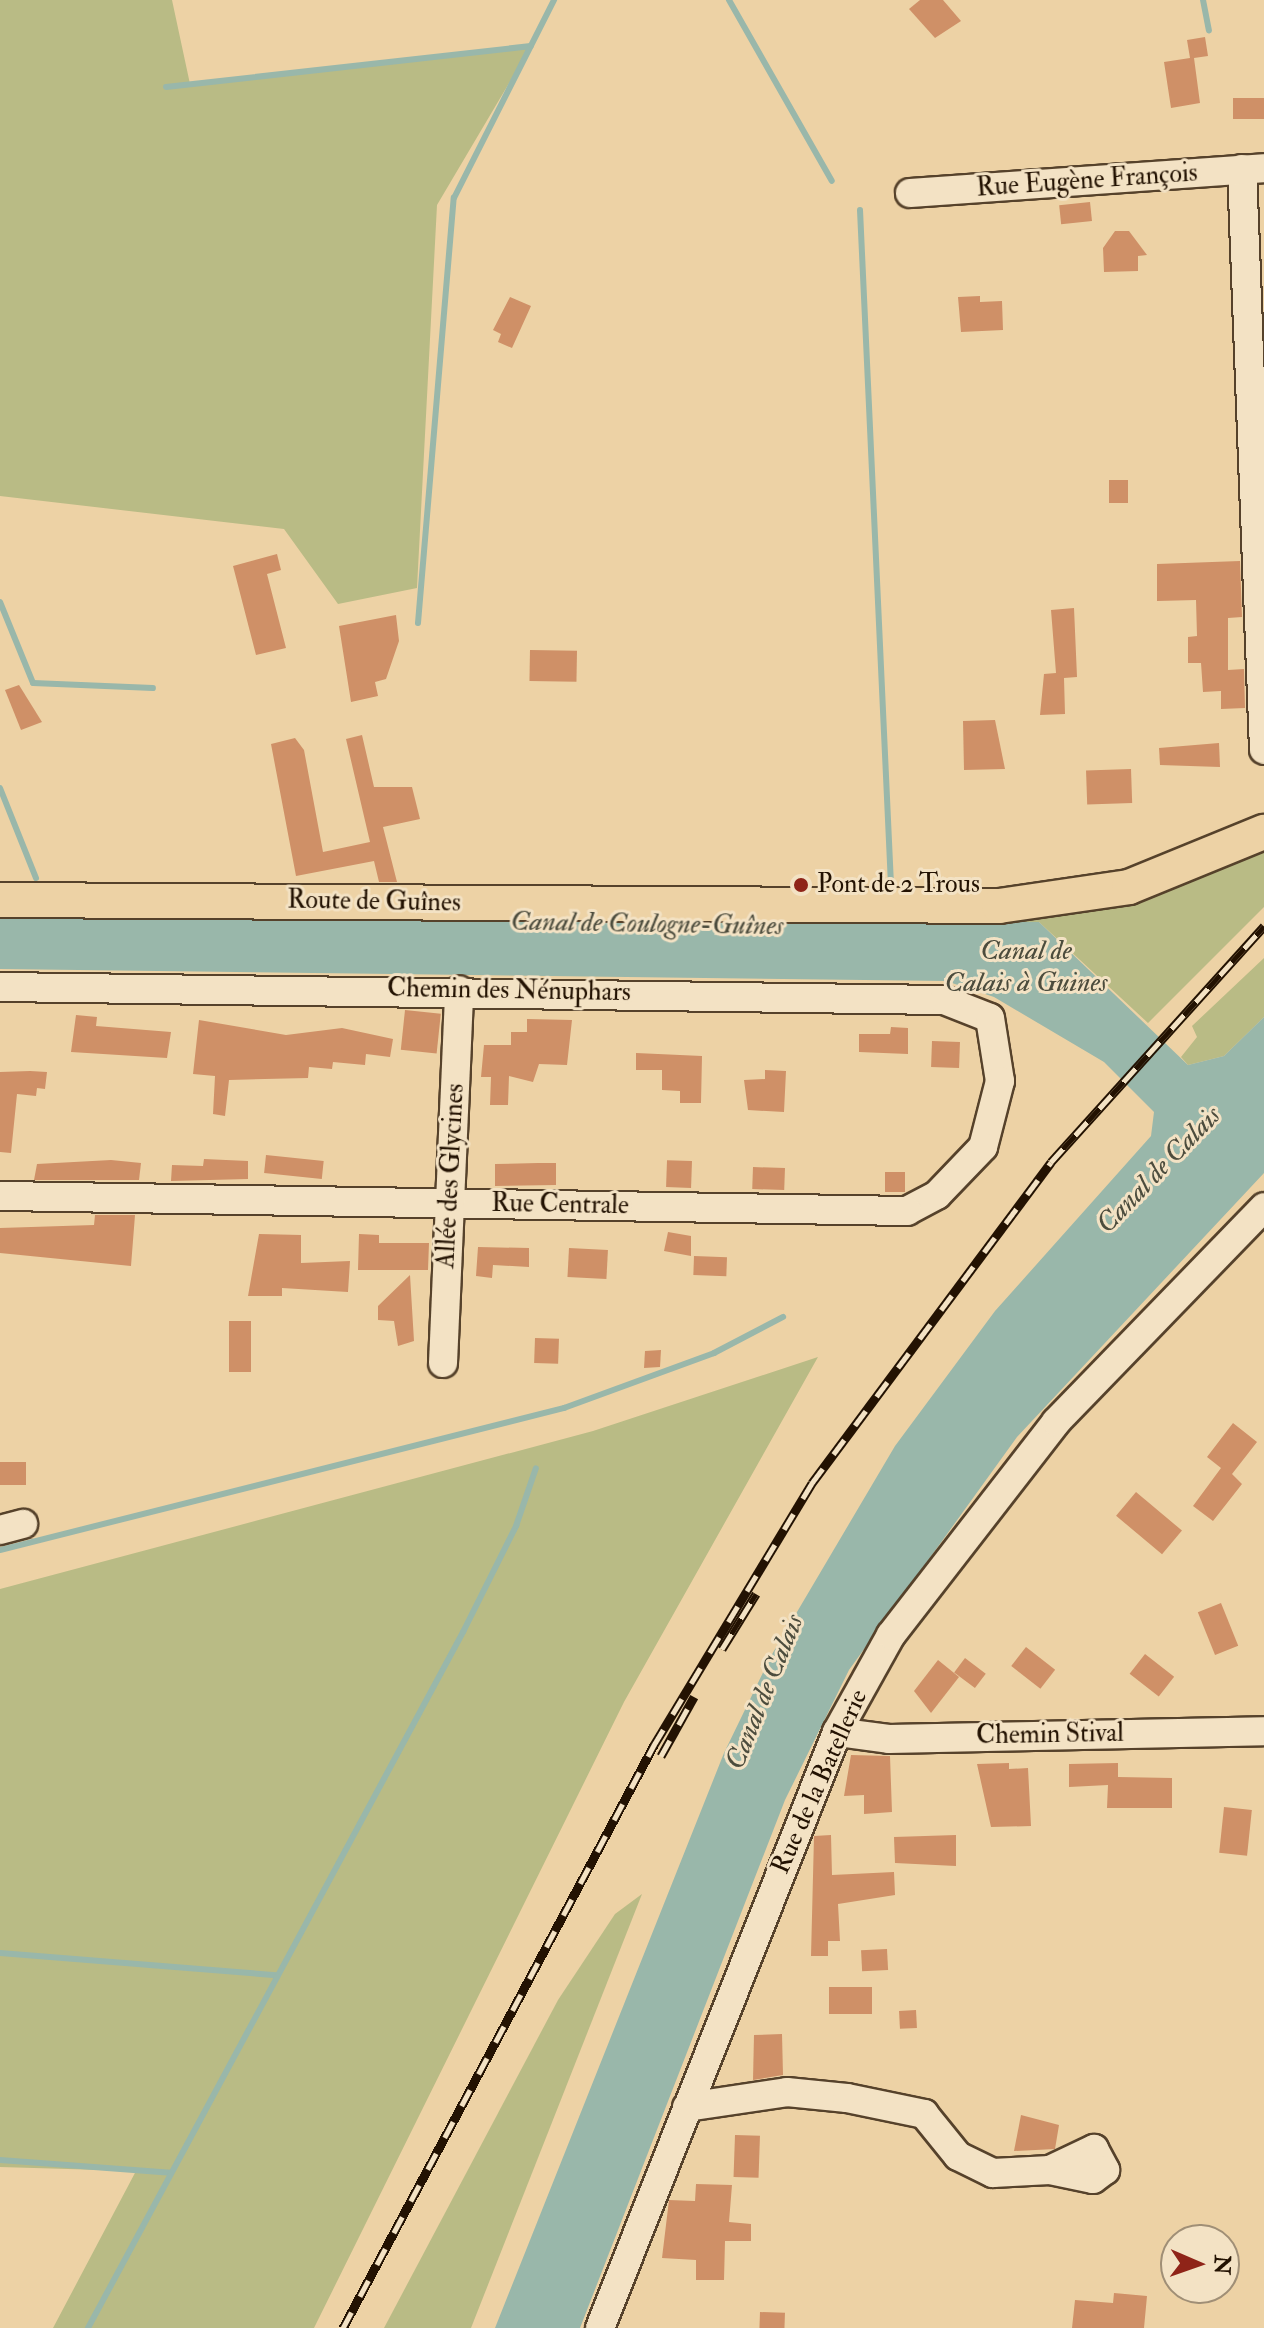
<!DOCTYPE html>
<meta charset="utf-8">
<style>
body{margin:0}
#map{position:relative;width:1264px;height:2328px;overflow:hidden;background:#edd2a5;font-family:"IM FELL Double Pica",serif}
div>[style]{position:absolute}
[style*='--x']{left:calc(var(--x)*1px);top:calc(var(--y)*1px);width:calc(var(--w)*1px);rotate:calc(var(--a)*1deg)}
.green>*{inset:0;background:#b9bb85}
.water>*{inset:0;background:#99b7aa}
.stream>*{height:6px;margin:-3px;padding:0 3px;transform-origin:3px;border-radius:3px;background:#99b7aa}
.building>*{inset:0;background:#cf9067;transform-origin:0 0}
.roads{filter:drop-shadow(2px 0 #56422b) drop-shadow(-2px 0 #56422b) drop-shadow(0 2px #56422b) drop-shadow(0 -2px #56422b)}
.minor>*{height:28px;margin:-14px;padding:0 14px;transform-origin:14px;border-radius:14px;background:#f3e2c4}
.major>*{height:34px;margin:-17px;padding:0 17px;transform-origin:17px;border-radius:17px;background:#edd2a5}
.rail>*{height:9px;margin-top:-4.5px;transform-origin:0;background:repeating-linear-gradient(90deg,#f3e2c4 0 18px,#231202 0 36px);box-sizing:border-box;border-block:2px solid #231202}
.dots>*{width:22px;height:22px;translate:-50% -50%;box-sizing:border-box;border:4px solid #f3e2c4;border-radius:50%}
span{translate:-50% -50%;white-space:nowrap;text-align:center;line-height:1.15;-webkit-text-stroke:6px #f3e2c4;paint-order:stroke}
.street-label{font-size:26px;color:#231202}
.poi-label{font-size:26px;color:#231202}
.left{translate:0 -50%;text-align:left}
.water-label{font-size:28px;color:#4c4c3d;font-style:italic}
.north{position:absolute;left:1160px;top:2224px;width:80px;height:80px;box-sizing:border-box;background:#f3e2c4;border:2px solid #a08f76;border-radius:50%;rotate:92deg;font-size:22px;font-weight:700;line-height:32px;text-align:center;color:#231202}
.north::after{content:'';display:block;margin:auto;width:28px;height:36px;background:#8f2418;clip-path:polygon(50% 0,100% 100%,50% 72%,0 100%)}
</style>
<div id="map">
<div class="green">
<div style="clip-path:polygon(0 0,172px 0,190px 84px,531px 46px,437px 205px,417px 588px,338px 604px,284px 529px,0 496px)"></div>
<div style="clip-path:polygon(1264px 848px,1264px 907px,1148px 1023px,1039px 922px,902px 925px,908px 917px,1102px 910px)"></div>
<div style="clip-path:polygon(1264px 958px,1264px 1017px,1224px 1056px,1188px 1065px,1181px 1057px,1197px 1037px,1192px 1026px)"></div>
<div style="clip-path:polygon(818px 1357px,624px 1702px,314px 2328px,53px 2328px,136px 2171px,0 2167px,0 1589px,593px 1431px)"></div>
<div style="clip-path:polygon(642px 1894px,471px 2328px,384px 2328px,558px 2000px,615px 1914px)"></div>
</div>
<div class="water">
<div style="clip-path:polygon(0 916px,1039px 922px,1188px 1065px,1224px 1056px,1264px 1017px,1264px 1173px,1017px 1437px,849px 1670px,785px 1800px,580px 2328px,495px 2328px,724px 1753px,771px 1656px,895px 1446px,995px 1311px,1151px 1136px,1154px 1112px,1104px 1062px,994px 997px,946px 981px,0 969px)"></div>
</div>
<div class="stream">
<div style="--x:729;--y:0;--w:208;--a:60.4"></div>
<div style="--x:1203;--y:0;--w:31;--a:79"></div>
<div style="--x:166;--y:87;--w:367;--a:-6.4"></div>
<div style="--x:860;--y:210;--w:677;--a:87.37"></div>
<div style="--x:0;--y:602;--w:87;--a:67.8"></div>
<div style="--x:33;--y:683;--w:120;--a:2.4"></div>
<div style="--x:418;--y:623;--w:427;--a:-85.2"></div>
<div style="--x:454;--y:198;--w:222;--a:-63.2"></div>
<div style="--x:0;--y:788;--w:97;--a:68.2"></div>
<div style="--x:0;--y:1550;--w:582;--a:-14.13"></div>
<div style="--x:564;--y:1408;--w:160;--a:-20.1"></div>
<div style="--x:714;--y:1353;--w:78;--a:-27.6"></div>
<div style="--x:0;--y:1953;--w:277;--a:4.6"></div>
<div style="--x:0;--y:2160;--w:171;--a:4.3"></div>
<div style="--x:88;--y:2328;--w:791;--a:-61.68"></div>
<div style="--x:463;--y:1632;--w:119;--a:-63.4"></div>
<div style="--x:516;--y:1526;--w:61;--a:-71"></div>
</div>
<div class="building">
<div style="clip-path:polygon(920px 0,943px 0,961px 21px,935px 38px,909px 9px)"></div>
<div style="clip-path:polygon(1205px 37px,1208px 56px,1194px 58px,1200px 103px,1171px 108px,1164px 62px,1190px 58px,1187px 40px)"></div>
<div style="left:1264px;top:98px;width:21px;height:31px;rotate:90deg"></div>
<div style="left:1090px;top:202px;width:19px;height:31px;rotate:84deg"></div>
<div style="clip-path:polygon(1115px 231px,1129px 231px,1147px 255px,1138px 256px,1138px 271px,1104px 272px,1103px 248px)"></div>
<div style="clip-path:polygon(980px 296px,980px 302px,1002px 301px,1003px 330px,961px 332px,958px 297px)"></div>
<div style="clip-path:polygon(510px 297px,531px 306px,512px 348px,498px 342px,501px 334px,493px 330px)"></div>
<div style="left:1128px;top:480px;width:23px;height:19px;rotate:90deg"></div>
<div style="clip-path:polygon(277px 554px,281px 570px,267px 574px,286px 648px,256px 655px,233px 566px)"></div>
<div style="clip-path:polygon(1240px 561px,1242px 617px,1228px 618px,1228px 670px,1244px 669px,1245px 708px,1221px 709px,1221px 691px,1203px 692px,1201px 663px,1188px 663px,1188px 637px,1197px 636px,1196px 600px,1157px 601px,1157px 564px)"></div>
<div style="clip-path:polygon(1074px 608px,1077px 677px,1064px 678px,1065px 714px,1040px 715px,1044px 674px,1056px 673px,1051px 610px)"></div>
<div style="clip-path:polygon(396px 615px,399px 641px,386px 679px,375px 682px,378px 696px,351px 702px,339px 626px)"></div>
<div style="left:530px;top:650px;width:47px;height:31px;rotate:1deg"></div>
<div style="clip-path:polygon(19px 685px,42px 722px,21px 730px,5px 690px)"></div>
<div style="clip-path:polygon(995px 720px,1005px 769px,964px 770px,963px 721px)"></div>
<div style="clip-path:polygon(362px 735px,374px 787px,412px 787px,420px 819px,383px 827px,397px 882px,379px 882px,374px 861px,296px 876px,271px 744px,295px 738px,304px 750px,323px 852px,370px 842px,346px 739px)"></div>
<div style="clip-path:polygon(1219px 743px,1220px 767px,1160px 765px,1159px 748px)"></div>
<div style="left:1131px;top:769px;width:34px;height:45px;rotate:88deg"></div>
<div style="left:405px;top:1010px;width:36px;height:40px;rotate:6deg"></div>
<div style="clip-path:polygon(76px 1015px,97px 1017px,96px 1026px,171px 1032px,167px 1058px,71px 1052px)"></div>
<div style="clip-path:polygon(527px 1019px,572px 1020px,567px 1065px,539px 1064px,533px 1082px,509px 1076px,508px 1105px,490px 1105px,491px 1077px,481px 1077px,484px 1045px,511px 1045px,511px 1032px,527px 1032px)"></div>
<div style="clip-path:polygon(199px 1020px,286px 1035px,342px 1028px,393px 1039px,390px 1057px,366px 1054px,365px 1065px,333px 1062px,332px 1069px,309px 1067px,308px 1078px,229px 1080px,225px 1116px,213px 1114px,215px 1076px,193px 1074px)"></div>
<div style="clip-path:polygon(891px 1027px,908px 1028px,908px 1054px,859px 1052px,859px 1034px,890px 1034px)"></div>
<div style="left:932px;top:1041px;width:28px;height:26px;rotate:2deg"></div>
<div style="clip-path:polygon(636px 1053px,702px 1056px,701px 1103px,680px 1103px,680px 1091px,662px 1090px,662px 1070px,636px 1070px)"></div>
<div style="clip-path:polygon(765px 1070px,786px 1071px,784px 1112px,748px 1110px,744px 1080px,765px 1079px)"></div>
<div style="clip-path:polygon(30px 1071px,47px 1072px,45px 1089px,37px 1088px,36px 1096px,17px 1094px,11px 1153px,0 1152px,0 1072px)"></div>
<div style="left:266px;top:1155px;width:58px;height:18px;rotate:6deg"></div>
<div style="clip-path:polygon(204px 1159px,248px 1161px,248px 1179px,171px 1181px,172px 1165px,203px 1166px)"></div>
<div style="clip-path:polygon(111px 1160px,141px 1163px,139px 1180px,34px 1180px,37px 1164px)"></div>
<div style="left:692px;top:1161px;width:27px;height:25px;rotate:92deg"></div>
<div style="clip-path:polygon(538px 1163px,556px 1163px,556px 1185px,495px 1186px,495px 1164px)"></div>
<div style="left:753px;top:1167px;width:32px;height:22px;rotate:2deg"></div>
<div style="left:885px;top:1172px;width:20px;height:20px"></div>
<div style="clip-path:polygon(95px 1215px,135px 1215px,131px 1266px,0 1253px,0 1228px,94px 1225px)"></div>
<div style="clip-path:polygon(668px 1232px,691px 1236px,691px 1256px,664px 1251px)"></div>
<div style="clip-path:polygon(259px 1234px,301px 1235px,301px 1263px,350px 1261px,348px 1292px,282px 1288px,282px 1296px,248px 1296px)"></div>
<div style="clip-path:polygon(359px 1234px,379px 1235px,379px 1243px,429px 1243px,428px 1270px,358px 1270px)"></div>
<div style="clip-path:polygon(478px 1247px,529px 1248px,529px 1267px,493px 1265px,492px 1278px,476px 1276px)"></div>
<div style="left:569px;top:1248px;width:39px;height:29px;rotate:3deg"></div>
<div style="left:694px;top:1256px;width:33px;height:19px;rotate:2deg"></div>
<div style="clip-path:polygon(410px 1275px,414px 1341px,398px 1346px,394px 1321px,378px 1320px,378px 1306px)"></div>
<div style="left:229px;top:1321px;width:22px;height:51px"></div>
<div style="left:535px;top:1338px;width:24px;height:25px;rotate:2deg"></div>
<div style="clip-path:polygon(661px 1350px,660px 1367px,644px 1368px,645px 1351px)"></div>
<div style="clip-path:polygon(1233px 1423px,1257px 1442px,1232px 1474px,1242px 1484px,1213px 1521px,1193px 1506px,1221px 1468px,1207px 1457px)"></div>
<div style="left:0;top:1462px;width:26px;height:23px"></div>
<div style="left:1136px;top:1492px;width:60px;height:31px;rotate:40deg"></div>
<div style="left:1221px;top:1603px;width:46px;height:25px;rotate:68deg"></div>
<div style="left:1026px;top:1647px;width:37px;height:24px;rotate:38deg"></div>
<div style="left:1145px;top:1654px;width:37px;height:25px;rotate:38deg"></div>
<div style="left:965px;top:1658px;width:26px;height:18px;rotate:37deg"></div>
<div style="clip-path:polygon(938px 1660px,959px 1677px,931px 1713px,914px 1691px)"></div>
<div style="clip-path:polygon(851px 1755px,890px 1756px,892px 1812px,864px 1814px,864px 1795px,844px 1796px)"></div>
<div style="clip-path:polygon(1009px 1763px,1009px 1769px,1028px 1768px,1031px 1826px,991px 1827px,977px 1764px)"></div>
<div style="clip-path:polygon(1118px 1763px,1118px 1777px,1172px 1778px,1172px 1808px,1107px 1808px,1108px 1785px,1069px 1787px,1069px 1764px)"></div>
<div style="left:1224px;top:1807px;width:28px;height:46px;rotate:6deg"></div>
<div style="clip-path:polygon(831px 1835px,832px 1875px,894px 1872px,895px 1895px,838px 1904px,840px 1941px,828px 1941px,828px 1956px,811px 1956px,814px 1836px)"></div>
<div style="clip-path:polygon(956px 1835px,956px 1866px,895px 1863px,894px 1837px)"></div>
<div style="left:887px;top:1949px;width:21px;height:26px;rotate:87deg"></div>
<div style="left:872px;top:1987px;width:27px;height:43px;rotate:90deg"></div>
<div style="left:916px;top:2010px;width:18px;height:17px;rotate:87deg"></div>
<div style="clip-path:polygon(782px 2034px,783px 2075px,753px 2080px,754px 2035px)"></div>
<div style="clip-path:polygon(1021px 2115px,1059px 2125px,1055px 2149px,1014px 2151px)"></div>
<div style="left:735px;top:2135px;width:25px;height:42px;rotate:2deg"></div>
<div style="clip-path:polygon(696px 2184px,732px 2185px,729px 2222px,751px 2224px,751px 2241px,725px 2241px,724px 2280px,696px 2280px,696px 2260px,662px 2258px,669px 2200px,695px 2201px)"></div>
<div style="clip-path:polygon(1114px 2293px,1147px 2296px,1144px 2328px,1072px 2328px,1075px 2300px,1113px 2303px)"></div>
<div style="left:760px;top:2312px;width:25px;height:16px;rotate:2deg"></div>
</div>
<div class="roads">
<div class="minor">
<div style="--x:1242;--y:169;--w:581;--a:87.83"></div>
<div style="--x:910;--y:193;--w:355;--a:-4"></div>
<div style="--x:0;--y:987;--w:944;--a:0.79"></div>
<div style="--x:944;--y:1000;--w:49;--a:21.4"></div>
<div style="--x:990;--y:1018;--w:64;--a:81"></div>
<div style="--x:1000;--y:1081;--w:68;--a:104.4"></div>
<div style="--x:983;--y:1147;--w:66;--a:133.8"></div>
<div style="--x:937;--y:1195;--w:34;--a:152"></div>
<div style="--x:907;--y:1211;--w:907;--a:-179.05"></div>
<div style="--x:443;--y:1363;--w:373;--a:-87.5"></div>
<div style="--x:0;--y:1530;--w:24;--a:-15"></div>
<div style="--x:837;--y:1732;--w:52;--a:7.7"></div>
<div style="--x:889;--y:1739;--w:375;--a:-1.2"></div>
<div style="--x:687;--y:2107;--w:101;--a:-8.5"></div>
<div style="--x:787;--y:2092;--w:60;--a:5.7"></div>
<div style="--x:847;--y:2098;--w:79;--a:11.7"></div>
<div style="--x:924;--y:2114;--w:54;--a:51"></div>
<div style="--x:958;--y:2156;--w:39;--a:26"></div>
<div style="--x:993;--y:2173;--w:57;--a:-3"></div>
<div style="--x:1050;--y:2170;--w:49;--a:-25.5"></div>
<div style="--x:1094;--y:2149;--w:24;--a:62"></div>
<div style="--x:1105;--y:2170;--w:15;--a:143"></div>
<div style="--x:1093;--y:2179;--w:44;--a:-168.2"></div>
<div style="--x:600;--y:2328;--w:641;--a:-68.31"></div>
<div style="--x:837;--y:1732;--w:111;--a:-60.9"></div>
<div style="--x:891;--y:1635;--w:269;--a:-52.2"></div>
<div style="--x:1056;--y:1422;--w:299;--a:-45.9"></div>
</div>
<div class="major">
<div style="--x:0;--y:900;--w:999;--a:0.34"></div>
<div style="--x:999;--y:906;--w:131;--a:-8.3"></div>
<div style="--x:1129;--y:887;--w:146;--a:-22.2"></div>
</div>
</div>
<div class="rail">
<div style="--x:722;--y:1649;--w:65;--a:-58.3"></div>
<div style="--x:661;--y:1756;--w:68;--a:-60.8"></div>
<div style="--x:343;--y:2328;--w:661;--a:-61.92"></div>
<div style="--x:654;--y:1745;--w:306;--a:-58.9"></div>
<div style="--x:812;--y:1483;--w:400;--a:-53.3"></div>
<div style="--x:1051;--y:1162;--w:318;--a:-47.9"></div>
</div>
<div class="dots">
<div style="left:801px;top:885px;background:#8f2418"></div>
</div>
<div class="street-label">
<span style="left:1087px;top:181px;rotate:-4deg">Rue Eugène François</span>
<span style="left:374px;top:902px;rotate:1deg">Route de Guînes</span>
<span style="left:509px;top:991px;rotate:1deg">Chemin des Nénuphars</span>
<span style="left:451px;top:1176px;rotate:-87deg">Allée des Glycines</span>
<span style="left:560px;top:1205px;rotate:1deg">Rue Centrale</span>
<span style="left:1050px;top:1735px;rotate:-1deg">Chemin Stival</span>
<span style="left:820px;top:1782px;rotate:-66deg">Rue de la Batellerie</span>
</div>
<div class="poi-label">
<span class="left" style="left:817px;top:885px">Pont de 2 Trous</span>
</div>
<div class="water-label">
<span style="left:647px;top:924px;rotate:1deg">Canal de Coulogne-Guînes</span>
<span style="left:1026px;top:967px">Canal de<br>Calais à Guines</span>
<span style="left:1159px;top:1170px;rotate:-46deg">Canal de Calais</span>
<span style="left:765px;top:1692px;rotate:-68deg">Canal de Calais</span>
</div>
<div class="north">N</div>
</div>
